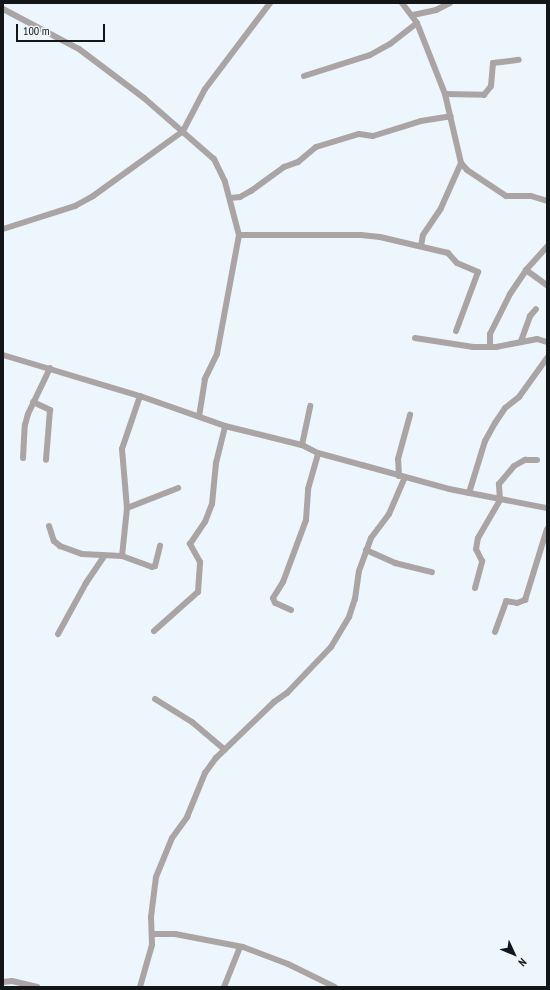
<!DOCTYPE html>
<style>
body{margin:0}
#map{position:relative;width:550px;height:990px;overflow:hidden;background:#edf6fd;font-family:"PT Sans Narrow",sans-serif}
div>[style]{position:absolute}
[style*='--x']{left:calc(var(--x)*1px);top:calc(var(--y)*1px);width:calc(var(--w)*1px);rotate:calc(var(--a)*1deg)}
.minor>*{height:6px;margin:-3px;padding:0 3px;transform-origin:3px;border-radius:3px;background:#aaa5a4}
span{translate:-50% -50%;white-space:nowrap;text-align:center;line-height:1.15;-webkit-text-stroke:3px #edf6fd;paint-order:stroke}
.frame{position:absolute;inset:0;border:4px solid #131618;pointer-events:none}
.north{position:absolute;left:494px;top:934px;width:40px;height:40px;-webkit-text-stroke:3px #edf6fd;paint-order:stroke;rotate:134deg;font-size:11px;font-weight:700;line-height:16px;text-align:center;color:#131618}
.north::after{content:'';display:block;margin:auto;width:14px;height:18px;background:#131618;clip-path:polygon(50% 0,100% 100%,50% 72%,0 100%)}
.scale{position:absolute;left:16px;top:24px;width:89px;height:18px;box-sizing:border-box;border:2px solid #131618;border-top:0;padding-left:5px;font-size:12px;line-height:14px;white-space:nowrap;color:#131618;-webkit-text-stroke:3px #edf6fd;paint-order:stroke}
</style>
<div id="map">
<div class="minor">
<div style="--x:402;--y:3;--w:25;--a:53"></div>
<div style="--x:417;--y:23;--w:76;--a:68.5"></div>
<div style="--x:445;--y:94;--w:71;--a:76.9"></div>
<div style="--x:461;--y:163;--w:9;--a:49"></div>
<div style="--x:467;--y:170;--w:47;--a:33.7"></div>
<div style="--x:506;--y:196;--w:25;--a:0"></div>
<div style="--x:531;--y:196;--w:17;--a:17"></div>
<div style="--x:3;--y:9;--w:86;--a:27.8"></div>
<div style="--x:79;--y:49;--w:81;--a:37"></div>
<div style="--x:144;--y:98;--w:93;--a:41.1"></div>
<div style="--x:214;--y:159;--w:25;--a:64"></div>
<div style="--x:225;--y:182;--w:55;--a:75.2"></div>
<div style="--x:239;--y:235;--w:121;--a:100.5"></div>
<div style="--x:217;--y:354;--w:28;--a:116"></div>
<div style="--x:205;--y:379;--w:36;--a:99"></div>
<div style="--x:413;--y:15;--w:24;--a:-12"></div>
<div style="--x:436;--y:10;--w:16;--a:-27"></div>
<div style="--x:304;--y:76;--w:69;--a:-17.7"></div>
<div style="--x:370;--y:55;--w:23;--a:-29"></div>
<div style="--x:390;--y:44;--w:34;--a:-38"></div>
<div style="--x:445;--y:94;--w:39;--a:1"></div>
<div style="--x:484;--y:95;--w:11;--a:-52"></div>
<div style="--x:491;--y:86;--w:23;--a:-85"></div>
<div style="--x:493;--y:63;--w:26;--a:-7"></div>
<div style="--x:230;--y:198;--w:10;--a:-6"></div>
<div style="--x:240;--y:197;--w:13;--a:-29"></div>
<div style="--x:251;--y:191;--w:41;--a:-36"></div>
<div style="--x:284;--y:167;--w:15;--a:-20"></div>
<div style="--x:298;--y:162;--w:23;--a:-40"></div>
<div style="--x:316;--y:147;--w:45;--a:-16.8"></div>
<div style="--x:359;--y:134;--w:14;--a:8"></div>
<div style="--x:373;--y:136;--w:50;--a:-17.4"></div>
<div style="--x:421;--y:121;--w:30;--a:-9"></div>
<div style="--x:3;--y:229;--w:76;--a:-17.7"></div>
<div style="--x:75;--y:206;--w:21;--a:-29"></div>
<div style="--x:93;--y:196;--w:111;--a:-35.8"></div>
<div style="--x:183;--y:131;--w:47;--a:-62.4"></div>
<div style="--x:205;--y:89;--w:108;--a:-52.9"></div>
<div style="--x:239;--y:235;--w:122;--a:0"></div>
<div style="--x:361;--y:235;--w:19;--a:6"></div>
<div style="--x:380;--y:237;--w:70;--a:13.2"></div>
<div style="--x:448;--y:253;--w:13;--a:48"></div>
<div style="--x:457;--y:263;--w:23;--a:23"></div>
<div style="--x:478;--y:272;--w:63;--a:110.4"></div>
<div style="--x:421;--y:246;--w:11;--a:-80"></div>
<div style="--x:423;--y:235;--w:32;--a:-56"></div>
<div style="--x:441;--y:208;--w:49;--a:-66"></div>
<div style="--x:526;--y:270;--w:26;--a:36"></div>
<div style="--x:415;--y:338;--w:59;--a:8.8"></div>
<div style="--x:473;--y:347;--w:23;--a:0"></div>
<div style="--x:496;--y:347;--w:42;--a:-11"></div>
<div style="--x:537;--y:339;--w:10;--a:17"></div>
<div style="--x:521;--y:341;--w:27;--a:-70"></div>
<div style="--x:530;--y:316;--w:9;--a:-49"></div>
<div style="--x:490;--y:347;--w:13;--a:-90"></div>
<div style="--x:490;--y:334;--w:45;--a:-63.4"></div>
<div style="--x:510;--y:294;--w:29;--a:-56"></div>
<div style="--x:526;--y:270;--w:31;--a:-48"></div>
<div style="--x:3;--y:355;--w:143;--a:16.7"></div>
<div style="--x:140;--y:396;--w:90;--a:19.4"></div>
<div style="--x:225;--y:426;--w:79;--a:13.9"></div>
<div style="--x:302;--y:445;--w:18;--a:27"></div>
<div style="--x:318;--y:453;--w:46;--a:15.3"></div>
<div style="--x:362;--y:465;--w:90;--a:15.4"></div>
<div style="--x:449;--y:489;--w:100;--a:11"></div>
<div style="--x:140;--y:396;--w:56;--a:108.8"></div>
<div style="--x:122;--y:449;--w:59;--a:85.2"></div>
<div style="--x:127;--y:508;--w:48;--a:95.9"></div>
<div style="--x:122;--y:556;--w:32;--a:20"></div>
<div style="--x:152;--y:567;--w:3;--a:-18"></div>
<div style="--x:155;--y:566;--w:21;--a:-76"></div>
<div style="--x:33;--y:402;--w:19;--a:25"></div>
<div style="--x:50;--y:410;--w:50;--a:94.6"></div>
<div style="--x:302;--y:445;--w:40;--a:-78"></div>
<div style="--x:23;--y:458;--w:33;--a:-87"></div>
<div style="--x:25;--y:425;--w:11;--a:-75"></div>
<div style="--x:28;--y:414;--w:51;--a:-64.4"></div>
<div style="--x:399;--y:476;--w:17;--a:-93"></div>
<div style="--x:398;--y:459;--w:46;--a:-74.7"></div>
<div style="--x:469;--y:493;--w:54;--a:-72.9"></div>
<div style="--x:485;--y:441;--w:21;--a:-61"></div>
<div style="--x:495;--y:423;--w:18;--a:-56"></div>
<div style="--x:505;--y:408;--w:18;--a:-38"></div>
<div style="--x:519;--y:397;--w:48;--a:-54.3"></div>
<div style="--x:127;--y:508;--w:55;--a:-21.4"></div>
<div style="--x:49;--y:526;--w:16;--a:72"></div>
<div style="--x:54;--y:541;--w:8;--a:40"></div>
<div style="--x:60;--y:546;--w:23;--a:20"></div>
<div style="--x:82;--y:554;--w:40;--a:2.9"></div>
<div style="--x:366;--y:550;--w:32;--a:24"></div>
<div style="--x:395;--y:563;--w:38;--a:14"></div>
<div style="--x:475;--y:588;--w:28;--a:-75"></div>
<div style="--x:482;--y:561;--w:13;--a:-117"></div>
<div style="--x:476;--y:549;--w:11;--a:-80"></div>
<div style="--x:478;--y:538;--w:44;--a:-59.9"></div>
<div style="--x:500;--y:500;--w:16;--a:-94"></div>
<div style="--x:499;--y:484;--w:23;--a:-50"></div>
<div style="--x:514;--y:466;--w:13;--a:-29"></div>
<div style="--x:525;--y:460;--w:12;--a:0"></div>
<div style="--x:291;--y:610;--w:17;--a:-156"></div>
<div style="--x:275;--y:603;--w:5;--a:-112"></div>
<div style="--x:273;--y:598;--w:19;--a:-58"></div>
<div style="--x:283;--y:582;--w:66;--a:-69.6"></div>
<div style="--x:306;--y:520;--w:31;--a:-86"></div>
<div style="--x:308;--y:489;--w:37;--a:-74"></div>
<div style="--x:154;--y:631;--w:59;--a:-41.6"></div>
<div style="--x:198;--y:592;--w:30;--a:-86"></div>
<div style="--x:200;--y:562;--w:21;--a:-119"></div>
<div style="--x:190;--y:544;--w:27;--a:-56"></div>
<div style="--x:205;--y:522;--w:19;--a:-69"></div>
<div style="--x:212;--y:504;--w:41;--a:-84.4"></div>
<div style="--x:216;--y:463;--w:38;--a:-76"></div>
<div style="--x:495;--y:632;--w:33;--a:-70"></div>
<div style="--x:506;--y:601;--w:11;--a:10"></div>
<div style="--x:517;--y:603;--w:9;--a:-21"></div>
<div style="--x:525;--y:600;--w:74;--a:-72.8"></div>
<div style="--x:58;--y:634;--w:58;--a:-61.2"></div>
<div style="--x:86;--y:583;--w:32;--a:-56"></div>
<div style="--x:155;--y:699;--w:44;--a:31.9"></div>
<div style="--x:192;--y:722;--w:43;--a:40.3"></div>
<div style="--x:153;--y:934;--w:22;--a:0"></div>
<div style="--x:175;--y:934;--w:69;--a:10.8"></div>
<div style="--x:243;--y:947;--w:48;--a:20.7"></div>
<div style="--x:288;--y:964;--w:52;--a:26.1"></div>
<div style="--x:3;--y:982;--w:9;--a:-6"></div>
<div style="--x:12;--y:981;--w:26;--a:13"></div>
<div style="--x:140;--y:987;--w:44;--a:-74.1"></div>
<div style="--x:152;--y:945;--w:28;--a:-92"></div>
<div style="--x:151;--y:917;--w:40;--a:-82.9"></div>
<div style="--x:156;--y:877;--w:42;--a:-67.7"></div>
<div style="--x:172;--y:838;--w:26;--a:-54"></div>
<div style="--x:187;--y:817;--w:48;--a:-67.8"></div>
<div style="--x:205;--y:773;--w:19;--a:-54"></div>
<div style="--x:216;--y:758;--w:81;--a:-44"></div>
<div style="--x:274;--y:702;--w:16;--a:-35"></div>
<div style="--x:287;--y:693;--w:64;--a:-46.3"></div>
<div style="--x:331;--y:647;--w:35;--a:-59"></div>
<div style="--x:349;--y:617;--w:19;--a:-72"></div>
<div style="--x:355;--y:599;--w:28;--a:-82"></div>
<div style="--x:359;--y:571;--w:35;--a:-70"></div>
<div style="--x:371;--y:538;--w:30;--a:-53"></div>
<div style="--x:389;--y:514;--w:40;--a:-66.6"></div>
<div style="--x:224;--y:987;--w:43;--a:-68.2"></div>
</div>
<div class="frame"></div>
<div class="north">N</div>
<div class="scale">100 m</div>
</div>
